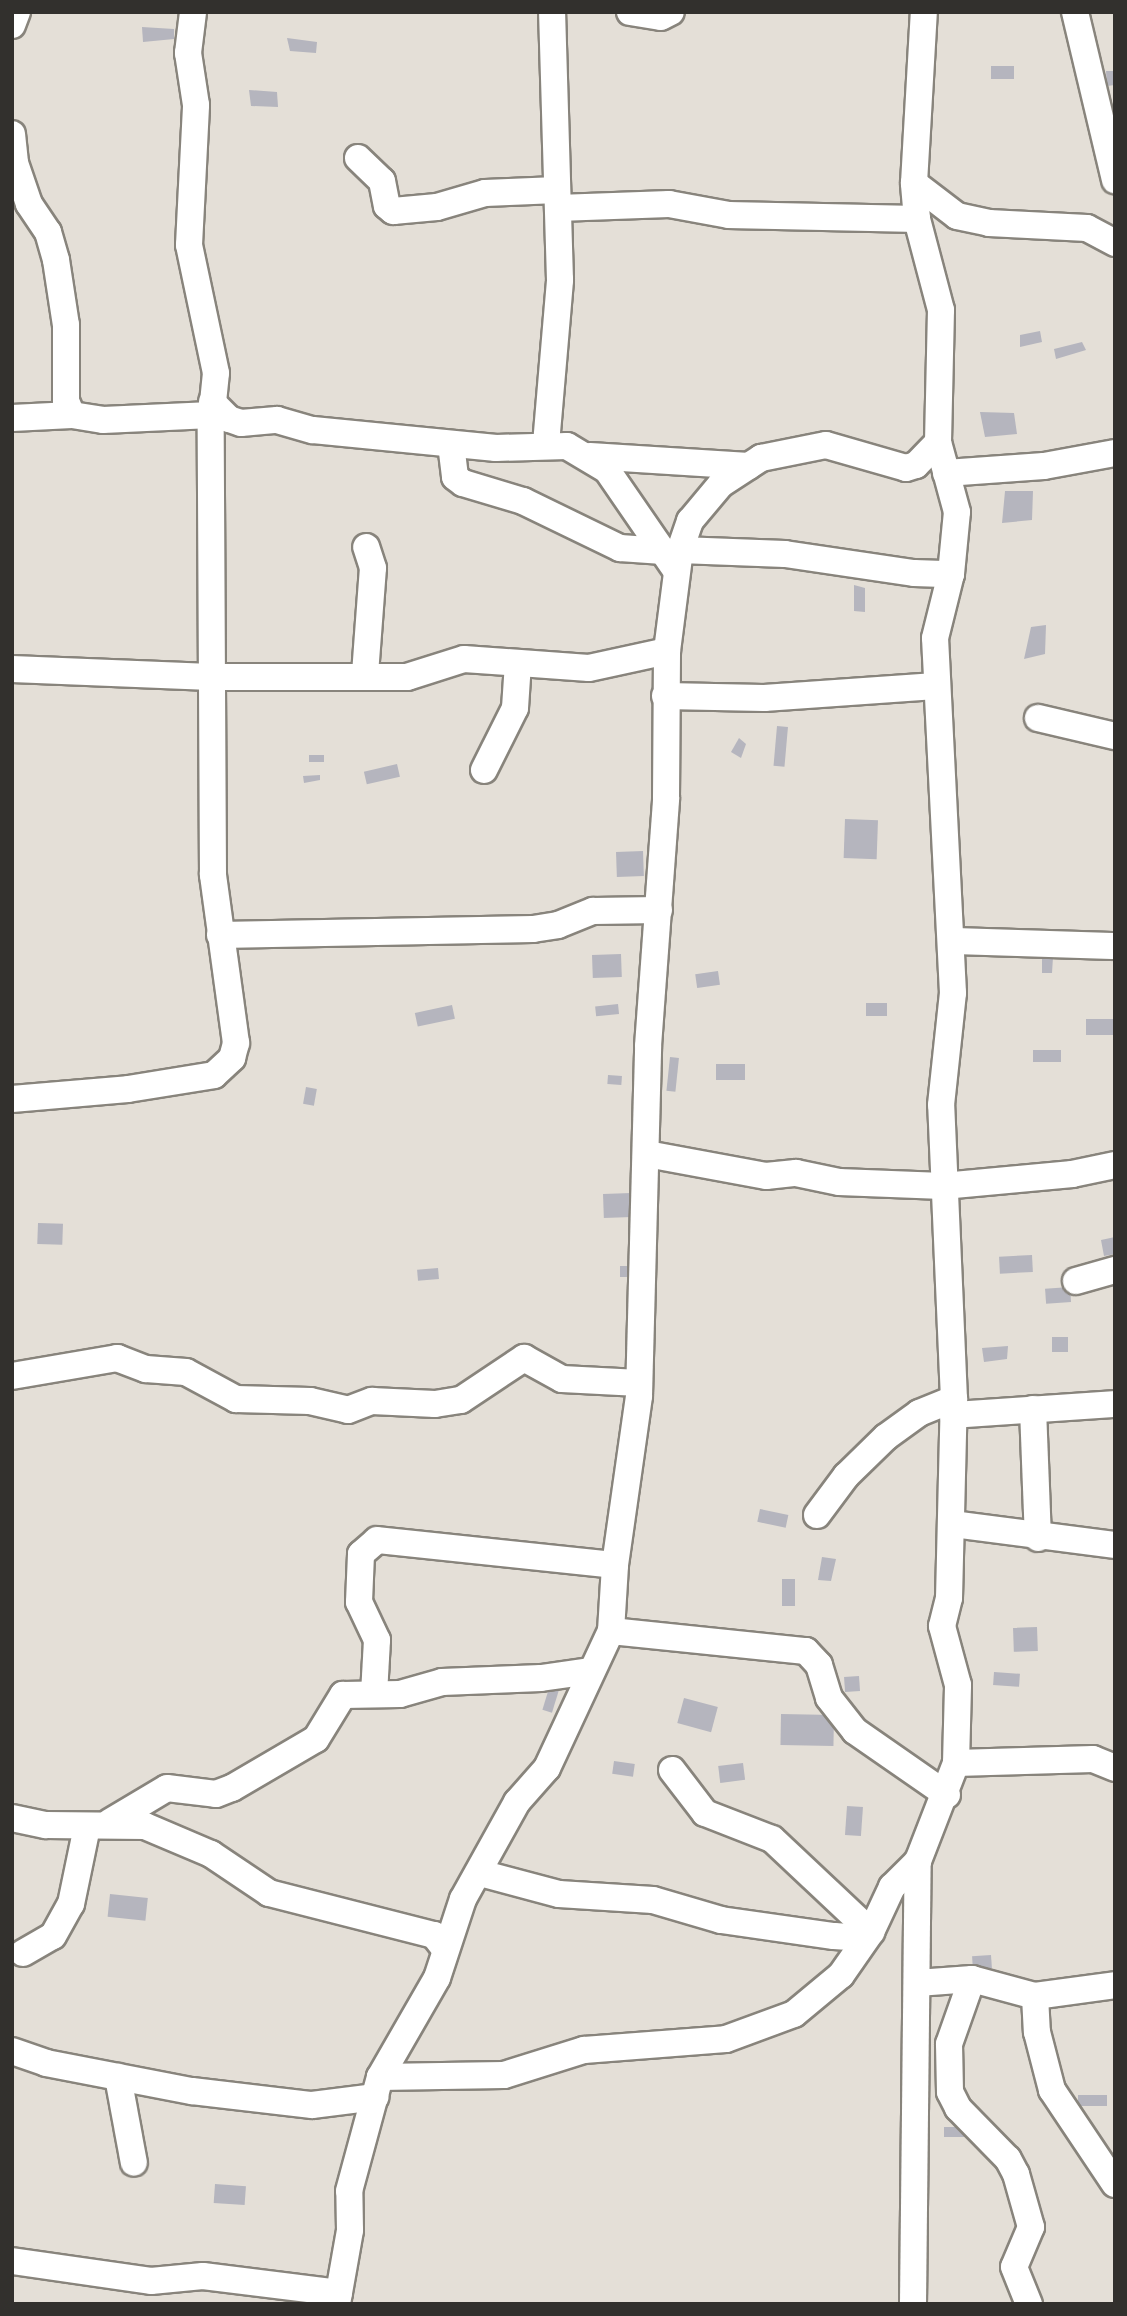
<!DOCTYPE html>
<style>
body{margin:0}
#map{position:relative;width:1127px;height:2316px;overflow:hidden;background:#e4dfd7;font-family:"Noto Sans",sans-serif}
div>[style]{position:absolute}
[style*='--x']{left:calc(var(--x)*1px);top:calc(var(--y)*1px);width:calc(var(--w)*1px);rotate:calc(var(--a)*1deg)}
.building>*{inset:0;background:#b5b5be;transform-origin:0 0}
.roads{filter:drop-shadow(2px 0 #88847c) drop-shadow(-2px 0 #88847c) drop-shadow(0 2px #88847c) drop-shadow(0 -2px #88847c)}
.street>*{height:26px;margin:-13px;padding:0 13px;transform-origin:13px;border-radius:13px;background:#fff}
span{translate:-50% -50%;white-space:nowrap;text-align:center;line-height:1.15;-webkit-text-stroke:7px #fff;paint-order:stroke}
.frame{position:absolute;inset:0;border:14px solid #32302d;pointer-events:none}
</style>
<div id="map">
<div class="building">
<div style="clip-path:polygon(142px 27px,174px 29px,174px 39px,143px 42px)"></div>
<div style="clip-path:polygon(287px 38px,317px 42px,316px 53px,290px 51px)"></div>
<div style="left:1014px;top:66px;width:13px;height:23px;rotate:90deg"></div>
<div style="clip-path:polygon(1106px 71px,1115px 71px,1115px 85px,1107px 86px)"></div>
<div style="clip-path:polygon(249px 90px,277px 92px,278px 107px,251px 106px)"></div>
<div style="clip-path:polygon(1040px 331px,1042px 342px,1020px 347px,1020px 335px)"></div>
<div style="clip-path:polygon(1082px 342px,1086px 350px,1056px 359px,1054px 349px)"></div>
<div style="clip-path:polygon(980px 412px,1014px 413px,1017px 434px,985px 437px)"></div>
<div style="clip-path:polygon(1005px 491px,1033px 491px,1032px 520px,1002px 523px)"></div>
<div style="clip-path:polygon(854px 585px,865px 588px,865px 612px,854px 611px)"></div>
<div style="clip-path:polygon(1046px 625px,1045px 654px,1024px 659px,1031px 627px)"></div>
<div style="left:777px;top:726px;width:11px;height:40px;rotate:5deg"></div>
<div style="clip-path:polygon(739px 738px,746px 744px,741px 758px,731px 752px)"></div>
<div style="left:324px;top:755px;width:7px;height:15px;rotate:90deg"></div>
<div style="left:397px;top:764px;width:13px;height:34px;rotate:77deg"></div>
<div style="clip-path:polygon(320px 775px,320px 780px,304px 783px,303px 776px)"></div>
<div style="left:845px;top:819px;width:33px;height:39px;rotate:2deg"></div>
<div style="left:643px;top:851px;width:25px;height:27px;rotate:88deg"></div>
<div style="left:621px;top:954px;width:23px;height:29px;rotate:88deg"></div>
<div style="clip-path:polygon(1042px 956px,1053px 957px,1052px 973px,1042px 973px)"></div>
<div style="left:718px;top:971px;width:14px;height:23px;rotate:82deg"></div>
<div style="left:887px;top:1003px;width:13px;height:21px;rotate:90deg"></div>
<div style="left:618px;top:1004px;width:10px;height:23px;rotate:84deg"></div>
<div style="left:452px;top:1005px;width:14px;height:38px;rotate:78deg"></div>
<div style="left:1086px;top:1019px;width:27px;height:16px"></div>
<div style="left:1061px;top:1050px;width:12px;height:28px;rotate:90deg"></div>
<div style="left:670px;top:1057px;width:9px;height:34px;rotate:6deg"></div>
<div style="left:716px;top:1064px;width:29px;height:16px"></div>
<div style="left:608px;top:1075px;width:14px;height:9px;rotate:4deg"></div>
<div style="left:306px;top:1087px;width:11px;height:17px;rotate:10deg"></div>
<div style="left:631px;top:1193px;width:24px;height:28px;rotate:88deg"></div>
<div style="left:38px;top:1223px;width:25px;height:21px;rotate:2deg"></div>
<div style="clip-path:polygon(1115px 1237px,1115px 1254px,1104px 1256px,1101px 1240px)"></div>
<div style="left:1032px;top:1255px;width:17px;height:33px;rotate:87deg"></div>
<div style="left:620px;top:1266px;width:17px;height:11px"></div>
<div style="left:438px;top:1268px;width:11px;height:21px;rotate:85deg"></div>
<div style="left:1070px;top:1287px;width:15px;height:25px;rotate:86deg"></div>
<div style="left:1052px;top:1337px;width:16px;height:15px"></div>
<div style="clip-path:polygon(1008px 1346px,1007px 1359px,984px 1362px,982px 1348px)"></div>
<div style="left:760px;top:1509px;width:29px;height:13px;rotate:12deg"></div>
<div style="clip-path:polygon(822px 1557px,836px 1559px,831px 1581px,818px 1580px)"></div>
<div style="left:782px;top:1579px;width:13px;height:27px"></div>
<div style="left:1037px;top:1627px;width:24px;height:24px;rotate:88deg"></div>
<div style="left:994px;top:1672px;width:26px;height:13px;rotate:4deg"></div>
<div style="left:859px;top:1676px;width:15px;height:15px;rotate:86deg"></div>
<div style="left:550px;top:1685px;width:10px;height:26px;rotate:17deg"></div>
<div style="left:684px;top:1698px;width:35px;height:26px;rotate:15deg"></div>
<div style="left:781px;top:1714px;width:53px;height:31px;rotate:1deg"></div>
<div style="left:614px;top:1761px;width:21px;height:13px;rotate:8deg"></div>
<div style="left:743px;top:1763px;width:17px;height:25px;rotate:83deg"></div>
<div style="left:847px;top:1806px;width:16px;height:29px;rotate:4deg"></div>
<div style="left:110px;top:1894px;width:38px;height:23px;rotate:6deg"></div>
<div style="left:991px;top:1955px;width:13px;height:19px;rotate:86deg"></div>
<div style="left:1078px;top:2095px;width:29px;height:11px"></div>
<div style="left:944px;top:2127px;width:23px;height:10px"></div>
<div style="left:215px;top:2184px;width:31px;height:19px;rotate:4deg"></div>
</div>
<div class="roads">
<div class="street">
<div style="--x:630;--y:12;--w:31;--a:9"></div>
<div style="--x:661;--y:17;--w:11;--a:-27"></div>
<div style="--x:1075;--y:12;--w:173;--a:76.6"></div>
<div style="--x:12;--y:25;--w:14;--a:-69"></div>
<div style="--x:12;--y:134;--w:29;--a:84"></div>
<div style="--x:15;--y:163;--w:43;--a:71.1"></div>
<div style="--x:29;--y:204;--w:34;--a:56"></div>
<div style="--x:48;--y:232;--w:29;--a:74"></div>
<div style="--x:56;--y:260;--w:66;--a:81.3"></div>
<div style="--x:66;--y:325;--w:76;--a:90"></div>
<div style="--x:66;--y:401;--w:15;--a:67"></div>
<div style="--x:72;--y:415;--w:31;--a:9"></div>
<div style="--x:103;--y:420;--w:108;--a:-2.7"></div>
<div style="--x:358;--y:158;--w:33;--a:44"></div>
<div style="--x:382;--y:181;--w:25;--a:79"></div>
<div style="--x:387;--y:206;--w:8;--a:40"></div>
<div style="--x:393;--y:211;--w:44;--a:-5.2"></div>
<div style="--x:437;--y:207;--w:50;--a:-16.3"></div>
<div style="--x:485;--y:193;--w:72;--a:-2.4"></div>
<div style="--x:914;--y:183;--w:54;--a:37.5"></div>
<div style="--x:957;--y:216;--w:33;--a:12"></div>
<div style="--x:989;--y:223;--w:98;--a:2.9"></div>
<div style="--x:1087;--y:228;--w:32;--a:28"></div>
<div style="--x:558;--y:208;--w:111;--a:-2.1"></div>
<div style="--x:669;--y:204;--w:61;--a:10.4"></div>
<div style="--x:729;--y:215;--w:188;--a:1.2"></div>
<div style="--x:212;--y:402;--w:24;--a:45"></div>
<div style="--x:229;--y:419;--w:13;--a:18"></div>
<div style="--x:241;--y:423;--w:36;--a:-5"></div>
<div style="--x:277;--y:420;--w:37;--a:16"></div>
<div style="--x:313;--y:430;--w:184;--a:5.6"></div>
<div style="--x:496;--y:448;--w:71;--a:-1.6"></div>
<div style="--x:567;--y:446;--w:47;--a:31"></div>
<div style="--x:607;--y:470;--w:120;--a:55.5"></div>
<div style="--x:12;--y:418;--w:60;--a:-2.9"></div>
<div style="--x:451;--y:444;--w:33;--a:83"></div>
<div style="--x:455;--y:477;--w:10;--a:37"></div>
<div style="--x:463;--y:483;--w:63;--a:16.7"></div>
<div style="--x:523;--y:501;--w:108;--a:25.9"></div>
<div style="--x:620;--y:548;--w:43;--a:4"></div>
<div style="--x:546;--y:444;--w:165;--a:-85.1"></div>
<div style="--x:560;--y:280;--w:268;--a:-91.7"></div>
<div style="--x:590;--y:456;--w:159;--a:3.6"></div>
<div style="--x:946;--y:473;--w:98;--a:-4.1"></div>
<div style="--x:1044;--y:466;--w:72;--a:-10.4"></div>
<div style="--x:680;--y:550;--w:105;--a:2.2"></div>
<div style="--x:785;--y:554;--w:130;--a:8.4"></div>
<div style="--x:914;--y:573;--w:37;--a:2"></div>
<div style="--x:12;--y:669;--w:199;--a:2.3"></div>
<div style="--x:211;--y:677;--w:196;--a:0"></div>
<div style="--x:407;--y:677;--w:60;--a:-17.5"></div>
<div style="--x:464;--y:659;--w:125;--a:4.1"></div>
<div style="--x:589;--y:668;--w:80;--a:-12.3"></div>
<div style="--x:365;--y:674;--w:106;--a:-85.7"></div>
<div style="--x:373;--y:568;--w:22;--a:-108"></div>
<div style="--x:665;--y:696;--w:99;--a:1.2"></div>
<div style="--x:764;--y:698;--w:172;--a:-4"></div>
<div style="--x:1038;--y:718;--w:79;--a:13.2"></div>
<div style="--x:484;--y:770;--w:69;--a:-63.4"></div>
<div style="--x:515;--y:708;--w:45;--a:-86.2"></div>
<div style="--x:220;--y:935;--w:313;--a:-1.1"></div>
<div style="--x:533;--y:929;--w:25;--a:-9"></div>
<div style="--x:558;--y:925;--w:38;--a:-22"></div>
<div style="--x:593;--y:911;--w:66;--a:-0.9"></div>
<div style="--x:952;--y:941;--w:163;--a:1.8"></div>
<div style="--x:12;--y:1099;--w:116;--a:-4.9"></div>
<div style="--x:128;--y:1089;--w:87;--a:-9.2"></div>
<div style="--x:214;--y:1075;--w:25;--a:-43"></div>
<div style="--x:232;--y:1058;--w:16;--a:-75"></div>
<div style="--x:236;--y:1043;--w:170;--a:-97.8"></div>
<div style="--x:213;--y:875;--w:453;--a:-90.3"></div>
<div style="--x:211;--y:422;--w:49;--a:-84.2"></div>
<div style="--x:216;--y:373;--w:131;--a:-101.9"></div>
<div style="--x:189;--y:245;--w:140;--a:-87.1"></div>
<div style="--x:196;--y:105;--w:53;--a:-98.7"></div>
<div style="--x:188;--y:53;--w:41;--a:-83"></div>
<div style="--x:647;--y:1154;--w:121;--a:10.5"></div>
<div style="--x:766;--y:1176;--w:30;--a:-6"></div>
<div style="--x:796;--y:1173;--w:44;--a:11.8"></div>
<div style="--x:839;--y:1182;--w:104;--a:2.2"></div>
<div style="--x:943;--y:1186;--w:130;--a:-5.3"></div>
<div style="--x:1072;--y:1174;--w:44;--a:-11.8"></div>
<div style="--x:1076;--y:1281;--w:41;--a:-15.8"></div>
<div style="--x:12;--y:1376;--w:107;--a:-9.7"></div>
<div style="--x:117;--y:1358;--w:31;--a:21"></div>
<div style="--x:146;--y:1369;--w:40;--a:4.3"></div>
<div style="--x:186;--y:1372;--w:57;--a:28.4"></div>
<div style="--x:236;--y:1399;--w:74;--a:1.5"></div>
<div style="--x:310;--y:1401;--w:39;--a:13"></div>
<div style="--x:348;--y:1410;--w:26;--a:-21"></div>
<div style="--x:372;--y:1401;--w:63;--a:2.7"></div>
<div style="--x:435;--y:1404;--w:26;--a:-9"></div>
<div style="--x:461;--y:1400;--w:76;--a:-33.7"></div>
<div style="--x:524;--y:1358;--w:43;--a:28.9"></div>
<div style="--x:562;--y:1379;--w:77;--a:3"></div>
<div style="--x:1033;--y:1409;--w:129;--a:87.8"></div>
<div style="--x:953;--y:1415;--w:162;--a:-3.9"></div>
<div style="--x:817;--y:1515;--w:49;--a:-53.4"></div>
<div style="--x:846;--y:1476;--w:56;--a:-44.3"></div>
<div style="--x:886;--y:1437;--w:41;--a:-36"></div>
<div style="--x:919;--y:1413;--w:38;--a:-22"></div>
<div style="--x:953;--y:1524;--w:163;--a:7.4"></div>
<div style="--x:611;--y:1631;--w:196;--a:5.9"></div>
<div style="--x:806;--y:1651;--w:19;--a:47"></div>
<div style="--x:819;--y:1665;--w:34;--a:73"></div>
<div style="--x:829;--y:1698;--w:42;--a:51.8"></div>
<div style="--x:855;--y:1731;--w:112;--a:34.8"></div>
<div style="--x:374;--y:1694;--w:54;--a:-86.8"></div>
<div style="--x:377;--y:1640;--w:42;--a:-115.3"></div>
<div style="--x:359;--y:1602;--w:48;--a:-87.6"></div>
<div style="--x:361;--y:1554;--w:21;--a:-41"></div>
<div style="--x:377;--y:1540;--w:239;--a:6"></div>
<div style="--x:956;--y:1763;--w:137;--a:-1.7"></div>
<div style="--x:1093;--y:1759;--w:24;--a:22"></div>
<div style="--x:672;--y:1770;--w:54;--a:52.5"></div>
<div style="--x:705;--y:1813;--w:72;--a:21.2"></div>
<div style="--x:772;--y:1839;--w:136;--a:43.2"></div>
<div style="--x:12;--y:1818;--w:35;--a:12"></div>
<div style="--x:46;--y:1825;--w:99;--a:0.6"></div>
<div style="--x:145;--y:1826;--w:72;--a:23"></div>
<div style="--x:211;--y:1854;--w:70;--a:33.9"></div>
<div style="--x:269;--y:1893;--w:170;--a:14.3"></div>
<div style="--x:434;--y:1935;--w:18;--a:52"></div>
<div style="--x:110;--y:1822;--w:66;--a:-30.8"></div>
<div style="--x:167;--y:1788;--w:49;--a:7"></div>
<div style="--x:216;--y:1794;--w:17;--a:-21"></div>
<div style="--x:232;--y:1788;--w:97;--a:-30.3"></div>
<div style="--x:316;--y:1739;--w:52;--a:-58.5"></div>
<div style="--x:343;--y:1695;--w:57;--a:-1"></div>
<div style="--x:400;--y:1694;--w:44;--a:-15.9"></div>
<div style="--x:442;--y:1682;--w:99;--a:-2.3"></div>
<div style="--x:541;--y:1678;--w:49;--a:-8.1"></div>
<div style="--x:480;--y:1873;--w:82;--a:14.9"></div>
<div style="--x:559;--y:1894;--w:94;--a:3.7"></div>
<div style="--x:653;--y:1900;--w:71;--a:16.4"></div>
<div style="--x:721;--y:1920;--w:114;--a:8.1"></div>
<div style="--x:834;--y:1936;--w:26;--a:4"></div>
<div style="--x:860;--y:1938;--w:10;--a:-79"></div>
<div style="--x:23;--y:1953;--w:34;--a:-30"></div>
<div style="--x:53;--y:1936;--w:37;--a:-61"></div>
<div style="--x:71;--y:1904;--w:79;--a:-78.3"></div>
<div style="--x:972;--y:1979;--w:69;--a:109.5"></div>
<div style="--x:949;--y:2044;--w:48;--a:88.8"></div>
<div style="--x:950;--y:2092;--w:18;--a:63"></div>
<div style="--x:958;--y:2108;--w:71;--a:45.6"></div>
<div style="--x:1008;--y:2159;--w:17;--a:62"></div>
<div style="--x:1016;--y:2174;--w:55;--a:74.2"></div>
<div style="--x:1031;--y:2227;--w:43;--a:113"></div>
<div style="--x:1014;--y:2267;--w:40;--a:68"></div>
<div style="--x:917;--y:1983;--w:55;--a:-4.2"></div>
<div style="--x:972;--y:1979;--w:65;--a:15.1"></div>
<div style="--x:1035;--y:1996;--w:81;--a:-7.8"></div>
<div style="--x:1035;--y:1996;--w:36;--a:87"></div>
<div style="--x:1037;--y:2032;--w:60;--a:75.5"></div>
<div style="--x:1052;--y:2090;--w:113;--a:56.2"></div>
<div style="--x:12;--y:2051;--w:36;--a:19"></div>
<div style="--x:46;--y:2063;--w:149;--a:10.9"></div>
<div style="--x:192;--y:2091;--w:121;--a:6.7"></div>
<div style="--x:312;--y:2105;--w:64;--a:-7.2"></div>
<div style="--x:118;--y:2077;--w:87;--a:79.5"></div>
<div style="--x:380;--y:2077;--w:124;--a:-0.9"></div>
<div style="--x:504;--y:2075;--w:84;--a:-17.4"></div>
<div style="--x:584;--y:2050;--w:142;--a:-4.4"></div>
<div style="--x:726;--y:2039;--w:72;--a:-20.2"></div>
<div style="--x:794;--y:2014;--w:61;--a:-39.7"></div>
<div style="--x:841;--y:1975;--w:52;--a:-55.1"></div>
<div style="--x:871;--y:1932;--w:50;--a:-65"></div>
<div style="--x:892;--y:1887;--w:37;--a:-45"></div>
<div style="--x:918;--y:1861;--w:105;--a:-68.8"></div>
<div style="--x:956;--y:1763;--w:78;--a:-88.5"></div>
<div style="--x:958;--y:1685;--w:61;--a:-105.2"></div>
<div style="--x:942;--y:1626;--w:29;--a:-76"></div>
<div style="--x:949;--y:1598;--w:199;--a:-88.6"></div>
<div style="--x:954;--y:1399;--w:294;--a:-92.5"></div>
<div style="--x:941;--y:1105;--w:113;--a:-83.9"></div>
<div style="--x:953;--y:993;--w:355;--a:-92.9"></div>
<div style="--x:935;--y:638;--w:66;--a:-76"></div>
<div style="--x:951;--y:574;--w:62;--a:-84.5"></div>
<div style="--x:957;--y:512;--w:73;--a:-105.2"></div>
<div style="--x:938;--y:442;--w:132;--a:-88.7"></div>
<div style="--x:941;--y:310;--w:94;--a:-104.8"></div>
<div style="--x:917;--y:219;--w:36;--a:-95"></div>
<div style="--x:914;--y:183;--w:171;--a:-86.7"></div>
<div style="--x:12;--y:2261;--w:140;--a:8.2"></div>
<div style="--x:151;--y:2281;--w:52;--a:-5.5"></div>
<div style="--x:203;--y:2276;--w:137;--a:7.1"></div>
<div style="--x:337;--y:2304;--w:75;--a:-80"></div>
<div style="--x:350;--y:2230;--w:39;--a:-91"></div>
<div style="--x:349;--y:2191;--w:118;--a:-74.8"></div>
<div style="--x:380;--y:2077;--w:114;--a:-60.1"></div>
<div style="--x:437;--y:1978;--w:83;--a:-71.8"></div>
<div style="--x:463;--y:1899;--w:111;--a:-60.9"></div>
<div style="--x:517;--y:1802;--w:45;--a:-48.6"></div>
<div style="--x:547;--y:1768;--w:151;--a:-65"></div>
<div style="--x:611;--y:1631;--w:66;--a:-86.5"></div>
<div style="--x:615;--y:1565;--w:171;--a:-81.9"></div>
<div style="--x:639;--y:1396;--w:350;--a:-88.5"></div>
<div style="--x:648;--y:1046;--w:249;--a:-85.8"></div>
<div style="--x:666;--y:798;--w:147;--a:-89.6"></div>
<div style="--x:667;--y:651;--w:102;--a:-82.7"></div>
<div style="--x:680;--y:550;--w:31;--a:-71"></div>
<div style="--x:690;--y:521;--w:48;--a:-50"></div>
<div style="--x:721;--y:484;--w:48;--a:-33"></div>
<div style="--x:761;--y:458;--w:66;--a:-11.3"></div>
<div style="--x:826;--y:445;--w:83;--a:16"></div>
<div style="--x:906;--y:468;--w:10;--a:-17"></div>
<div style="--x:916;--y:465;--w:32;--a:-46"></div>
<div style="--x:913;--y:2304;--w:443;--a:-89.4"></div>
</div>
</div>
<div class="frame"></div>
</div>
